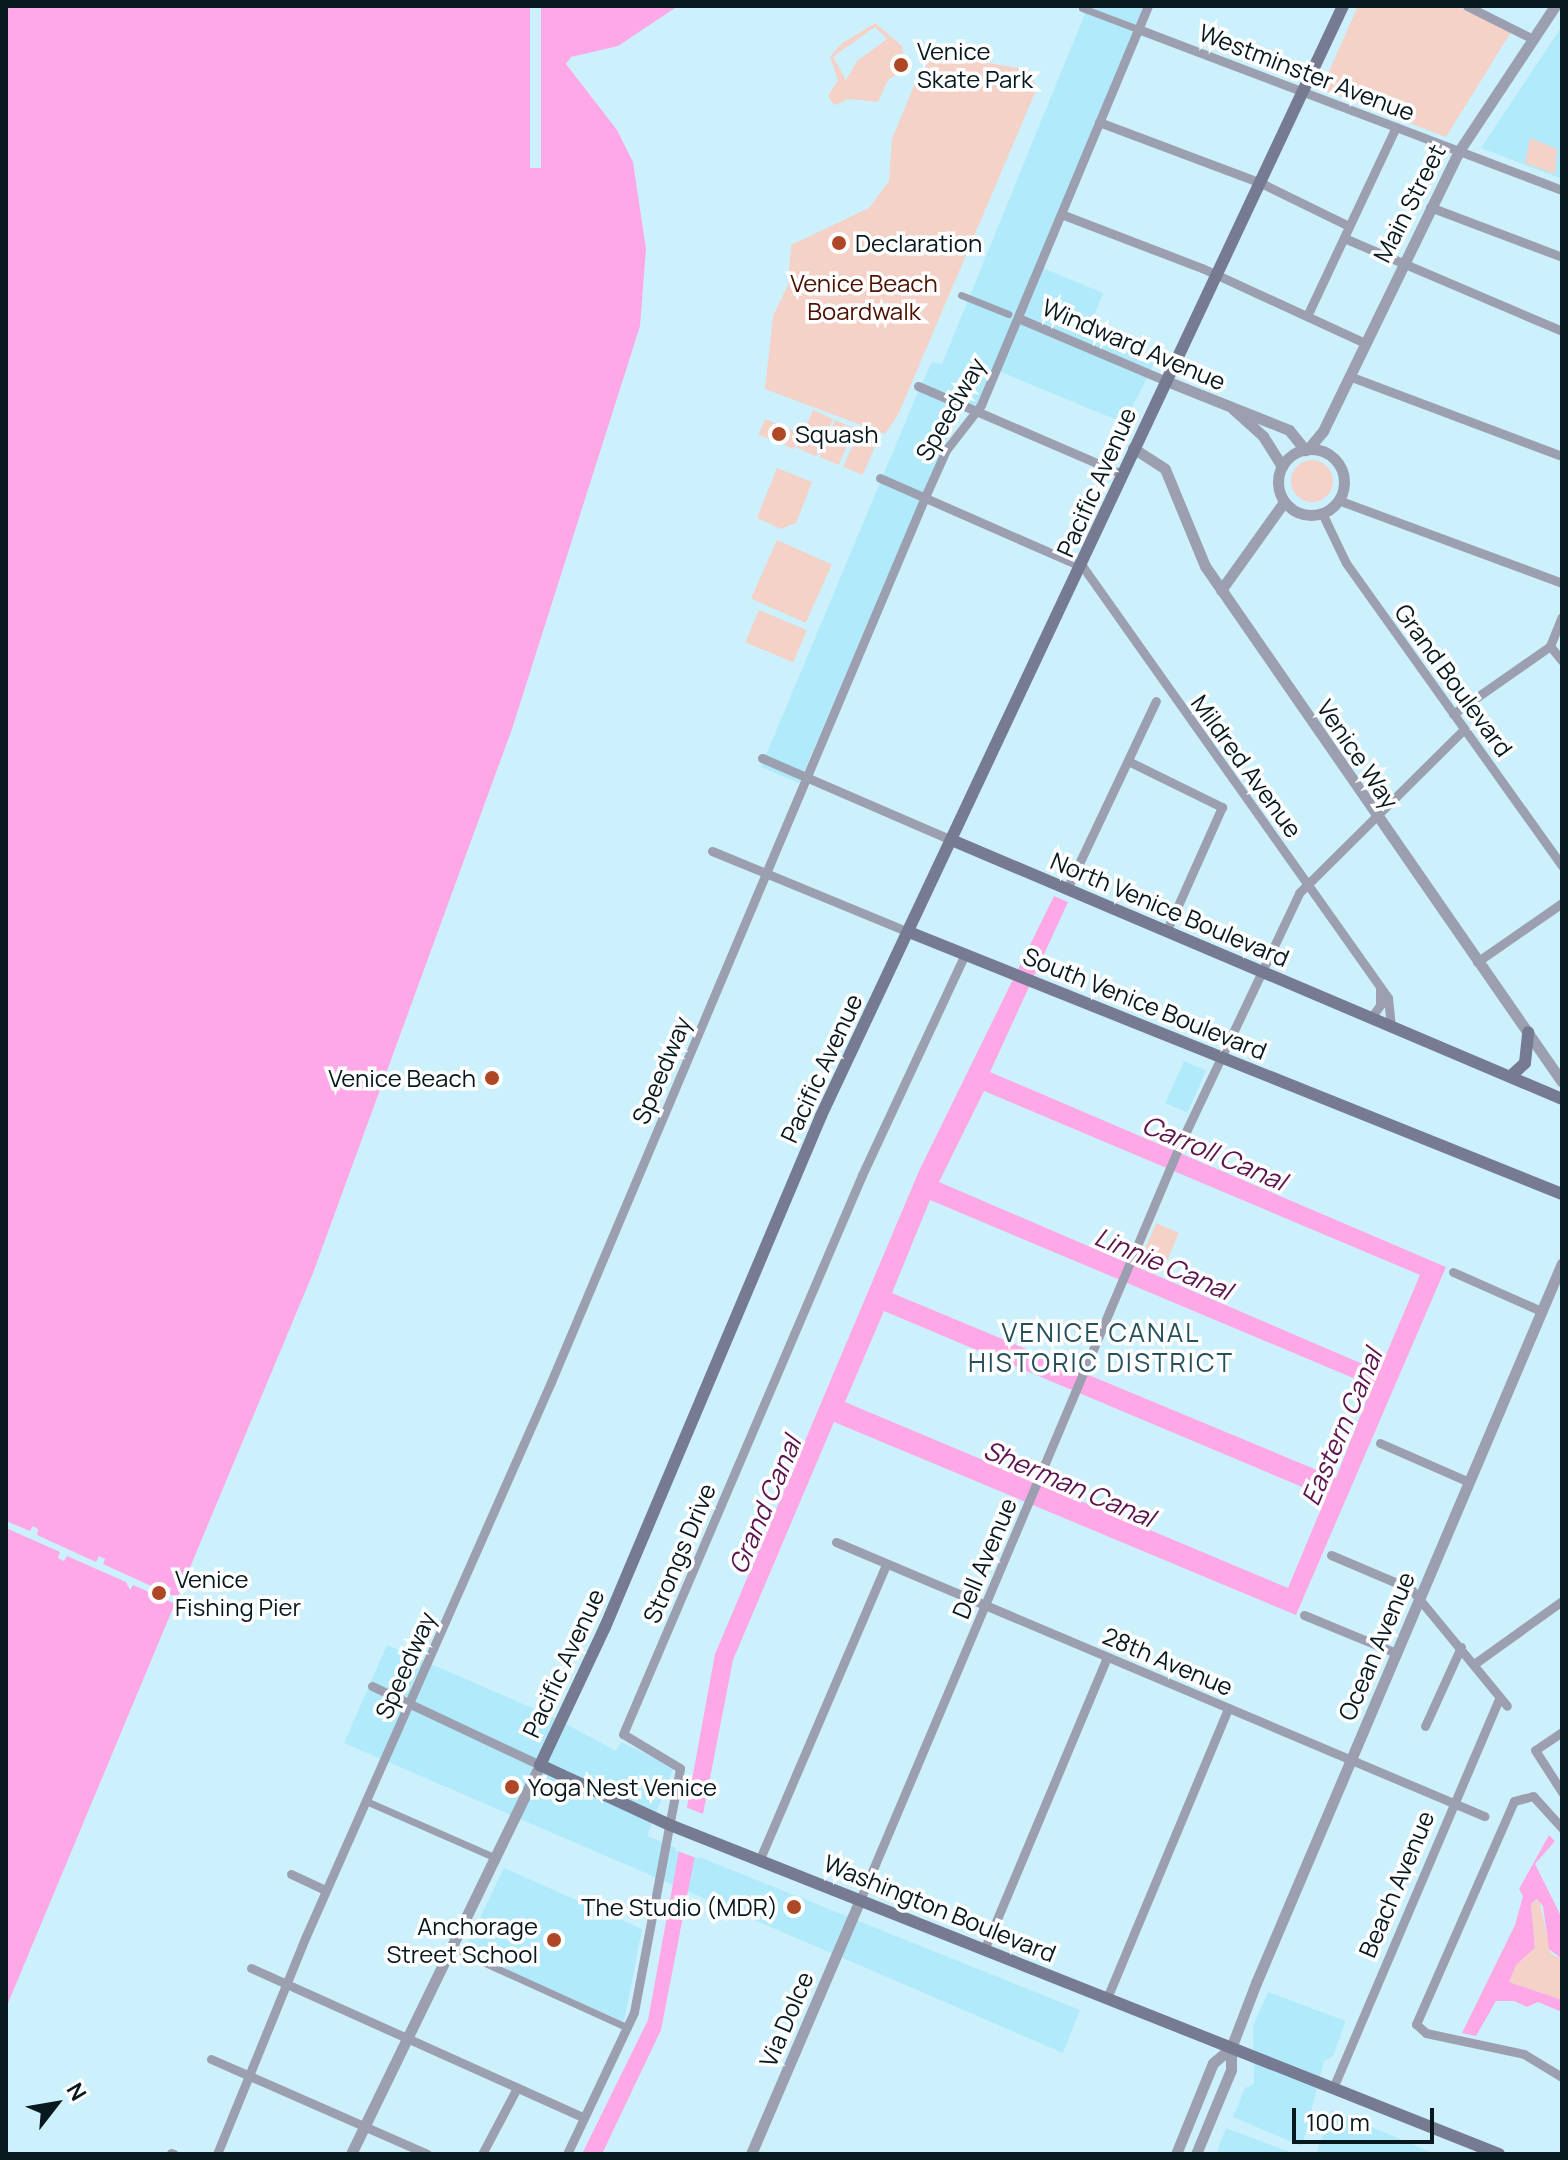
<!DOCTYPE html>
<style>
body{margin:0}
#map{position:relative;width:1568px;height:2160px;overflow:hidden;background:#ccf1fc;font-family:Manrope,sans-serif}
div>[style]{position:absolute}
[style*='--x']{left:calc(var(--x)*1px);top:calc(var(--y)*1px);width:calc(var(--w)*1px);rotate:calc(var(--a)*1deg)}
.built>*{inset:0;background:#b1eafa;transform-origin:0 0}
.green>*{inset:0;background:#f4d2c8;transform-origin:0 0}
.round{border-radius:50%}
.water>*{inset:0;background:#ffa8e7}
.pier>*{inset:0;background:#ccf1fc;transform-origin:0 0}
.pedestrian>*{height:7px;margin:-3.5px;padding:0 3.5px;transform-origin:3.5px;border-radius:3.5px;background:#9c9faf}
.minor>*{height:9px;margin:-4.5px;padding:0 4.5px;transform-origin:4.5px;border-radius:4.5px;background:#9c9faf}
.tertiary>*{height:11px;margin:-5.5px;padding:0 5.5px;transform-origin:5.5px;border-radius:5.5px;background:#9c9faf}
.tertiary>.ring{margin:-5.5px;padding:0;box-sizing:content-box;background:none;border:11px solid #9c9faf;border-radius:50%}
.secondary>*{height:12px;margin:-6px;padding:0 6px;transform-origin:6px;border-radius:6px;background:#777b92}
.dots>*{width:22px;height:22px;translate:-50% -50%;box-sizing:border-box;border:4px solid #fff;border-radius:50%}
span{translate:-50% -50%;white-space:nowrap;text-align:center;line-height:1.15;-webkit-text-stroke:7px #fff;paint-order:stroke}
.poi-label{font-size:24px;color:#07191e}
.left{translate:0 -50%;text-align:left}
.right{translate:-100% -50%;text-align:right}
.street-label{font-size:24px;color:#07191e}
.park-label{font-size:24px;color:#4e1100}
.water-label{font-size:26px;color:#5d134e;font-style:italic}
.neighbourhood-label{font-size:26px;color:#25505c;letter-spacing:2px}
.frame{position:absolute;inset:0;border:8px solid #07191e;pointer-events:none}
.north{position:absolute;left:16px;top:2064px;width:80px;height:80px;-webkit-text-stroke:6px #fff;paint-order:stroke;rotate:59deg;font-size:22px;font-weight:700;line-height:32px;text-align:center;color:#07191e}
.north::after{content:'';display:block;margin:auto;width:28px;height:36px;background:#07191e;clip-path:polygon(50% 0,100% 100%,50% 72%,0 100%)}
.scale{position:absolute;left:1292px;top:2108px;width:142px;height:36px;box-sizing:border-box;border:4px solid #07191e;border-top:0;padding-left:10px;font-size:24px;line-height:28px;white-space:nowrap;color:#07191e;-webkit-text-stroke:6px #fff;paint-order:stroke}
</style>
<div id="map">
<div class="built">
<div style="clip-path:polygon(1088px 6px,1144px 6px,1036px 265px,1103px 293px,1088px 333px,1154px 364px,1124px 423px,994px 369px,979px 404px,958px 412px,799px 783px,761px 767px,918px 392px,932px 362px,942px 364px)"></div>
<div style="clip-path:polygon(1562px 26px,1562px 179px,1481px 148px)"></div>
<div style="left:1184px;top:1061px;width:24px;height:46px;rotate:24deg"></div>
<div style="clip-path:polygon(387px 1645px,553px 1717px,616px 1751px,621px 1742px,674px 1767px,647px 1836px,1080px 2010px,1063px 2053px,344px 1743px)"></div>
<div style="clip-path:polygon(504px 1868px,642px 1929px,624px 2022px,464px 1950px)"></div>
<div style="clip-path:polygon(1268px 1992px,1346px 2021px,1333px 2056px,1324px 2061px,1302px 2146px,1233px 2117px,1245px 2088px,1254px 2084px,1253px 2026px)"></div>
<div style="clip-path:polygon(1332px 2110px,1435px 2154px,1316px 2154px)"></div>
<div style="clip-path:polygon(1226px 2128px,1295px 2154px,1216px 2154px)"></div>
</div>
<div class="green">
<div style="clip-path:polygon(1358px 6px,1457px 6px,1511px 32px,1446px 137px,1321px 89px)"></div>
<div style="clip-path:polygon(evenodd,875px 23px,902px 46px,906px 68px,888px 80px,878px 102px,849px 99px,834px 105px,828px 96px,838px 80px,830px 57px,841px 44px,875px 23px,875px 27px,887px 39px,857px 61px,846px 80px,833px 57px,875px 27px)"></div>
<div style="clip-path:polygon(947px 56px,1029px 70px,1037px 88px,898px 415px,885px 434px,765px 389px,773px 316px,788px 285px,791px 245px,869px 208px,889px 181px,892px 139px,918px 76px,930px 61px)"></div>
<div style="clip-path:polygon(1530px 138px,1557px 149px,1555px 174px,1525px 163px)"></div>
<div style="left:813px;top:410px;width:22px;height:41px;rotate:24deg"></div>
<div style="left:765px;top:419px;width:38px;height:17px;rotate:22deg"></div>
<div style="left:835px;top:420px;width:21px;height:40px;rotate:23deg"></div>
<div style="left:859px;top:430px;width:21px;height:40px;rotate:23deg"></div>
<div class="round" style="left:1291px;top:460px;width:42px;height:42px"></div>
<div style="clip-path:polygon(777px 468px,812px 482px,796px 523px,781px 529px,757px 518px)"></div>
<div style="left:777px;top:540px;width:60px;height:64px;rotate:24deg"></div>
<div style="left:759px;top:610px;width:52px;height:35px;rotate:23deg"></div>
<div style="left:1156px;top:1223px;width:25px;height:41px;rotate:23deg"></div>
<div style="clip-path:polygon(1539px 1899px,1551px 1954px,1562px 1959px,1562px 2000px,1509px 1982px,1516px 1965px,1535px 1948px,1531px 1904px)"></div>
</div>
<div class="water">
<div style="clip-path:polygon(6px 6px,678px 6px,618px 46px,571px 57px,566px 64px,617px 130px,633px 162px,646px 249px,640px 326px,512px 729px,313px 1273px,6px 2008px)"></div>
<div style="clip-path:polygon(evenodd,1054px 896px,1068px 902px,990px 1072px,1446px 1267px,1296px 1615px,834px 1422px,733px 1660px,661px 2030px,602px 2154px,582px 2154px,648px 2020px,715px 1654px,919px 1171px,1054px 896px,984px 1091px,1420px 1275px,1379px 1371px,939px 1182px,984px 1091px,1054px 896px,930px 1200px,1372px 1386px,1336px 1478px,892px 1293px,930px 1200px,1054px 896px,884px 1311px,1326px 1497px,1288px 1588px,845px 1402px,884px 1311px)"></div>
<div style="clip-path:polygon(1549px 1835px,1555px 1841px,1535px 1864px,1562px 1918px,1562px 1959px,1549px 1949px,1543px 1906px,1537px 1899px,1531px 1904px,1535px 1948px,1516px 1965px,1509px 1982px,1562px 2000px,1562px 2012px,1538px 2002px,1527px 2007px,1514px 2001px,1496px 2001px,1476px 2036px,1462px 2033px,1515px 1925px,1523px 1896px,1519px 1889px)"></div>
</div>
<div class="pier">
<div style="left:530px;top:6px;width:11px;height:162px"></div>
<div style="clip-path:polygon(6px 1521px,30px 1531px,33px 1526px,38px 1529px,37px 1535px,96px 1562px,99px 1556px,105px 1559px,103px 1564px,162px 1591px,165px 1586px,171px 1588px,169px 1594px,181px 1599px,178px 1605px,133px 1585px,130px 1590px,126px 1582px,67px 1556px,64px 1561px,58px 1558px,60px 1552px,6px 1528px)"></div>
<div style="clip-path:polygon(683px 1806px,706px 1815px,699px 1859px,675px 1850px)"></div>
</div>
<div class="pedestrian">
<div style="--x:1082;--y:8;--w:60;--a:20.6"></div>
<div style="--x:961;--y:295;--w:51;--a:22"></div>
<div style="--x:366;--y:1801;--w:142;--a:23.7"></div>
<div style="--x:452;--y:1948;--w:193;--a:24.4"></div>
</div>
<div class="minor">
<div style="--x:1467;--y:6;--w:74;--a:26.6"></div>
<div style="--x:1138;--y:29;--w:454;--a:20.8"></div>
<div style="--x:1099;--y:122;--w:171;--a:20.6"></div>
<div style="--x:1259;--y:182;--w:100;--a:26.1"></div>
<div style="--x:1430;--y:207;--w:141;--a:20.7"></div>
<div style="--x:1061;--y:214;--w:151;--a:21"></div>
<div style="--x:1202;--y:268;--w:179;--a:24.7"></div>
<div style="--x:1344;--y:238;--w:237;--a:23.1"></div>
<div style="--x:1307;--y:316;--w:209;--a:-64.8"></div>
<div style="--x:1018;--y:318;--w:159;--a:23"></div>
<div style="--x:1349;--y:376;--w:228;--a:20.6"></div>
<div style="--x:918;--y:386;--w:222;--a:23.3"></div>
<div style="--x:880;--y:478;--w:222;--a:23.7"></div>
<div style="--x:1083;--y:567;--w:528;--a:54.71"></div>
<div style="--x:1388;--y:998;--w:28;--a:84"></div>
<div style="--x:1338;--y:500;--w:239;--a:20.3"></div>
<div style="--x:1322;--y:513;--w:55;--a:64.4"></div>
<div style="--x:1346;--y:563;--w:372;--a:54.5"></div>
<div style="--x:1550;--y:646;--w:19;--a:51"></div>
<div style="--x:1453;--y:714;--w:118;--a:-35"></div>
<div style="--x:1550;--y:646;--w:31;--a:-68"></div>
<div style="--x:762;--y:758;--w:209;--a:23.4"></div>
<div style="--x:1128;--y:761;--w:105;--a:26.1"></div>
<div style="--x:1222;--y:807;--w:135;--a:114.1"></div>
<div style="--x:712;--y:851;--w:213;--a:22.4"></div>
<div style="--x:1067;--y:889;--w:208;--a:-64.7"></div>
<div style="--x:1477;--y:962;--w:103;--a:-34.8"></div>
<div style="--x:1371;--y:1018;--w:16;--a:-55"></div>
<div style="--x:1380;--y:1005;--w:15;--a:-90"></div>
<div style="--x:1453;--y:1272;--w:96;--a:23.9"></div>
<div style="--x:1380;--y:1443;--w:97;--a:23.7"></div>
<div style="--x:836;--y:1542;--w:704;--a:22.92"></div>
<div style="--x:1331;--y:1555;--w:87;--a:23"></div>
<div style="--x:1411;--y:1589;--w:151;--a:50.6"></div>
<div style="--x:1304;--y:1615;--w:100;--a:22.4"></div>
<div style="--x:1474;--y:1664;--w:108;--a:-35.6"></div>
<div style="--x:372;--y:1686;--w:186;--a:25.2"></div>
<div style="--x:1425;--y:1726;--w:87;--a:-65.5"></div>
<div style="--x:1562;--y:1732;--w:32;--a:146"></div>
<div style="--x:1535;--y:1750;--w:50;--a:57.3"></div>
<div style="--x:1562;--y:1828;--w:43;--a:-132.2"></div>
<div style="--x:1533;--y:1796;--w:20;--a:165"></div>
<div style="--x:1514;--y:1801;--w:244;--a:113.7"></div>
<div style="--x:1416;--y:2024;--w:13;--a:42"></div>
<div style="--x:1426;--y:2033;--w:100;--a:12.1"></div>
<div style="--x:1524;--y:2054;--w:44;--a:31.2"></div>
<div style="--x:759;--y:1861;--w:323;--a:-66.8"></div>
<div style="--x:291;--y:1874;--w:38;--a:25"></div>
<div style="--x:860;--y:1900;--w:823;--a:-67.05"></div>
<div style="--x:1181;--y:1142;--w:276;--a:-64.6"></div>
<div style="--x:1299;--y:893;--w:233;--a:-44.8"></div>
<div style="--x:984;--y:1950;--w:318;--a:-67.2"></div>
<div style="--x:251;--y:1968;--w:365;--a:24.2"></div>
<div style="--x:1107;--y:1998;--w:313;--a:-67.3"></div>
<div style="--x:211;--y:2059;--w:236;--a:23.7"></div>
<div style="--x:1333;--y:2088;--w:424;--a:-66.9"></div>
<div style="--x:171;--y:2153;--w:3;--a:18"></div>
<div style="--x:217;--y:2154;--w:235;--a:-67.8"></div>
<div style="--x:306;--y:1936;--w:606;--a:-66.14"></div>
<div style="--x:551;--y:1382;--w:961;--a:-67.09"></div>
<div style="--x:925;--y:497;--w:51;--a:-65.9"></div>
<div style="--x:946;--y:450;--w:57;--a:-52.1"></div>
<div style="--x:981;--y:405;--w:433;--a:-67.3"></div>
<div style="--x:482;--y:2154;--w:75;--a:-62.1"></div>
<div style="--x:567;--y:2154;--w:157;--a:-64.7"></div>
<div style="--x:634;--y:2012;--w:248;--a:-79.3"></div>
<div style="--x:680;--y:1768;--w:66;--a:-149.2"></div>
<div style="--x:623;--y:1734;--w:608;--a:-66.85"></div>
<div style="--x:862;--y:1175;--w:244;--a:-65"></div>
</div>
<div class="tertiary">
<div style="--x:1164;--y:380;--w:135;--a:21.8"></div>
<div style="--x:1289;--y:430;--w:26;--a:51"></div>
<div style="--x:1233;--y:409;--w:40;--a:42"></div>
<div style="--x:1263;--y:436;--w:36;--a:58"></div>
<div style="--x:1133;--y:448;--w:38;--a:33"></div>
<div style="--x:1165;--y:469;--w:105;--a:67.6"></div>
<div style="--x:1205;--y:566;--w:627;--a:55.32"></div>
<div style="--x:1308;--y:449;--w:23;--a:-50"></div>
<div style="--x:1323;--y:431;--w:311;--a:-64.1"></div>
<div style="--x:1459;--y:151;--w:174;--a:-56.5"></div>
<div class="ring" style="left:1278px;top:449px;width:55px;height:55px"></div>
<div style="--x:1221;--y:590;--w:108;--a:-54.4"></div>
<div style="--x:351;--y:2154;--w:432;--a:-64.1"></div>
<div style="--x:751;--y:2154;--w:276;--a:-66.8"></div>
<div style="--x:1176;--y:2154;--w:98;--a:-67.9"></div>
<div style="--x:1213;--y:2063;--w:23;--a:-40"></div>
<div style="--x:1196;--y:2154;--w:91;--a:-67.4"></div>
<div style="--x:1231;--y:2070;--w:22;--a:-90"></div>
<div style="--x:1231;--y:2048;--w:70;--a:-69"></div>
<div style="--x:1256;--y:1983;--w:782;--a:-66.97"></div>
</div>
<div class="secondary">
<div style="--x:1343;--y:6;--w:1227;--a:115.19"></div>
<div style="--x:821;--y:1116;--w:555;--a:112.91"></div>
<div style="--x:605;--y:1627;--w:153;--a:115.2"></div>
<div style="--x:540;--y:1765;--w:143;--a:24.8"></div>
<div style="--x:670;--y:1825;--w:892;--a:21.65"></div>
<div style="--x:954;--y:841;--w:660;--a:22.99"></div>
<div style="--x:909;--y:932;--w:704;--a:21.86"></div>
<div style="--x:1511;--y:1076;--w:19;--a:-43"></div>
<div style="--x:1525;--y:1063;--w:31;--a:-84"></div>
</div>
<div class="dots">
<div style="left:901px;top:65px;background:#af4727"></div>
<div style="left:839px;top:243px;background:#af4727"></div>
<div style="left:779px;top:434px;background:#af4727"></div>
<div style="left:492px;top:1078px;background:#af4727"></div>
<div style="left:159px;top:1593px;background:#af4727"></div>
<div style="left:512px;top:1787px;background:#af4727"></div>
<div style="left:794px;top:1907px;background:#af4727"></div>
<div style="left:554px;top:1940px;background:#af4727"></div>
</div>
<div class="poi-label">
<span class="left" style="left:917px;top:65px">Venice<br>Skate Park</span>
<span class="left" style="left:855px;top:243px">Declaration</span>
<span class="left" style="left:795px;top:434px">Squash</span>
<span class="right" style="left:476px;top:1078px">Venice Beach</span>
<span class="left" style="left:175px;top:1593px">Venice<br>Fishing Pier</span>
<span class="left" style="left:528px;top:1787px">Yoga Nest Venice</span>
<span class="right" style="left:778px;top:1907px">The Studio (MDR)</span>
<span class="right" style="left:538px;top:1940px">Anchorage<br>Street School</span>
</div>
<div class="street-label">
<span style="left:1307px;top:72px;rotate:21deg">Westminster Avenue</span>
<span style="left:1409px;top:203px;rotate:-63deg">Main Street</span>
<span style="left:1134px;top:344px;rotate:23deg">Windward Avenue</span>
<span style="left:950px;top:409px;rotate:-60deg">Speedway</span>
<span style="left:1096px;top:482px;rotate:-66deg">Pacific Avenue</span>
<span style="left:1454px;top:680px;rotate:54deg">Grand Boulevard</span>
<span style="left:1358px;top:754px;rotate:56deg">Venice Way</span>
<span style="left:1247px;top:766px;rotate:54deg">Mildred Avenue</span>
<span style="left:1170px;top:909px;rotate:23deg">North Venice Boulevard</span>
<span style="left:1145px;top:1003px;rotate:22deg">South Venice Boulevard</span>
<span style="left:821px;top:1068px;rotate:-65deg">Pacific Avenue</span>
<span style="left:661px;top:1070px;rotate:-67deg">Speedway</span>
<span style="left:679px;top:1553px;rotate:-67deg">Strongs Drive</span>
<span style="left:984px;top:1558px;rotate:-67deg">Dell Avenue</span>
<span style="left:1376px;top:1646px;rotate:-67deg">Ocean Avenue</span>
<span style="left:1168px;top:1661px;rotate:23deg">28th Avenue</span>
<span style="left:563px;top:1663px;rotate:-65deg">Pacific Avenue</span>
<span style="left:405px;top:1665px;rotate:-66deg">Speedway</span>
<span style="left:1396px;top:1884px;rotate:-67deg">Beach Avenue</span>
<span style="left:940px;top:1908px;rotate:22deg">Washington Boulevard</span>
<span style="left:786px;top:2019px;rotate:-67deg">Via Dolce</span>
</div>
<div class="park-label">
<span style="left:864px;top:297px">Venice Beach<br>Boardwalk</span>
</div>
<div class="water-label">
<span style="left:1214px;top:1153px;rotate:23deg">Carroll Canal</span>
<span style="left:1163px;top:1264px;rotate:23deg">Linnie Canal</span>
<span style="left:1342px;top:1427px;rotate:-67deg">Eastern Canal</span>
<span style="left:1069px;top:1484px;rotate:23deg">Sherman Canal</span>
<span style="left:765px;top:1505px;rotate:-67deg">Grand Canal</span>
</div>
<div class="neighbourhood-label">
<span style="left:1101px;top:1348px">VENICE CANAL<br>HISTORIC DISTRICT</span>
</div>
<div class="frame"></div>
<div class="north">N</div>
<div class="scale">100 m</div>
</div>
